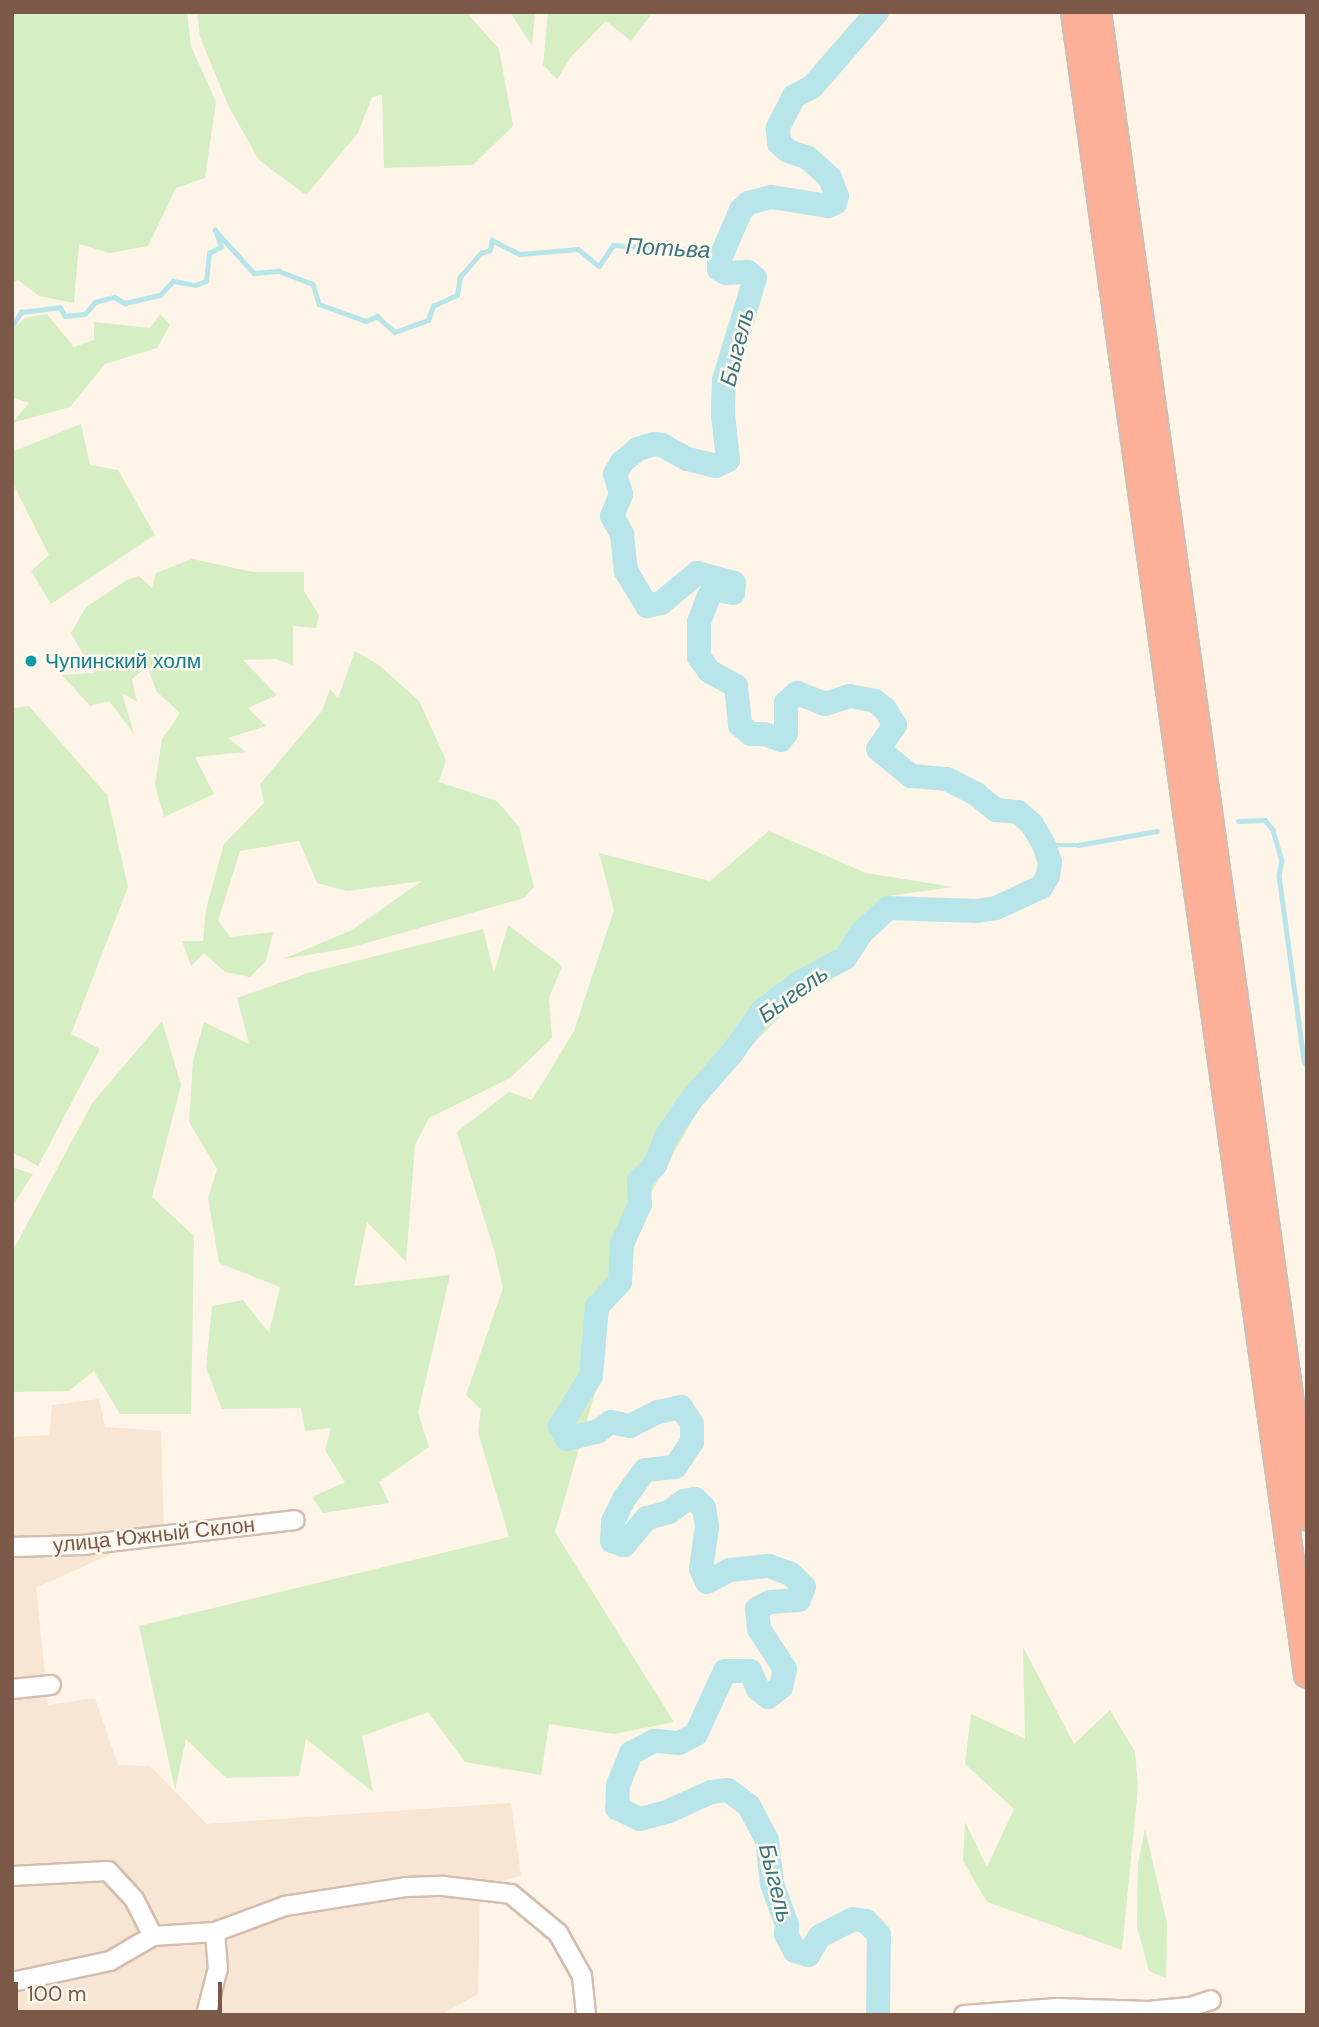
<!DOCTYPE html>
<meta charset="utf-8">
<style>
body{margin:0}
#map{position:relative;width:1319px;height:2027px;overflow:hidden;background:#fef4e7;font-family:"DM Sans",sans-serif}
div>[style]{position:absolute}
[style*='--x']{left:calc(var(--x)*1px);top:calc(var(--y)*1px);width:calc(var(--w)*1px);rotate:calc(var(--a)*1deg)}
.residential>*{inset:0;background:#f7e6d4}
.green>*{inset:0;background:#d6eec3}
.stream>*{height:4.5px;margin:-2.25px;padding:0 2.25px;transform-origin:2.25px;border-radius:2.25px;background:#b8e5ea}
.river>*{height:24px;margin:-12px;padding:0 12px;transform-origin:12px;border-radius:12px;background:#b8e5ea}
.roads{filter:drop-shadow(2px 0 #d4bdae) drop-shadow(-2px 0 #d4bdae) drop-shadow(0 2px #d4bdae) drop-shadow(0 -2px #d4bdae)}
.minor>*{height:18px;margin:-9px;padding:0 9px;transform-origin:9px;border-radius:9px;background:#fff}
.highway>*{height:24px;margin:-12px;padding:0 12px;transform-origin:12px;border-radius:12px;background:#feaf98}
.dots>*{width:19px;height:19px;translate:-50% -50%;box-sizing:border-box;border:4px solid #fff8ef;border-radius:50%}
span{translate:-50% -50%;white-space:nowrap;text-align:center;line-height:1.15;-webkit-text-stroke:5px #fff8ef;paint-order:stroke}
.culture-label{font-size:21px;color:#0d838f}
.left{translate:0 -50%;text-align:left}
.street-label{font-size:21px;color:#7b5848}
.water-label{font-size:23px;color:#3a7882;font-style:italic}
.frame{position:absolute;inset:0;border:14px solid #7b5848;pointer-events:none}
.scale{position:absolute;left:14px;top:1982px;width:208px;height:32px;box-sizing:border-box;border:4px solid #7b5848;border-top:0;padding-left:9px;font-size:21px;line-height:24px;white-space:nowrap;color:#7b5848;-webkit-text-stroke:5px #fff8ef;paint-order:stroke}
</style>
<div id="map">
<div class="residential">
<div style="clip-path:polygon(99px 1399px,105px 1427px,161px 1431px,164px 1530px,36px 1588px,48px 1705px,95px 1698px,118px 1765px,150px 1766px,207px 1824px,511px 1803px,521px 1876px,480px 1887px,478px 1994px,441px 2015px,12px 2015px,12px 1437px,49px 1435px,52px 1405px)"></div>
</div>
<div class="green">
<div style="clip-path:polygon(12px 12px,187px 12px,191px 46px,216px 102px,205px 178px,176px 188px,148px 246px,110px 253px,79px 244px,74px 303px,39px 296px,18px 280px,12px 283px)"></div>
<div style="clip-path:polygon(197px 12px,466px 12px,499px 49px,513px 126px,473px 165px,384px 168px,382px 95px,372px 97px,358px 133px,306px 195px,259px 160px,228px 105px,200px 37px)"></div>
<div style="clip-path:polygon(510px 12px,535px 12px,532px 46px)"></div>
<div style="clip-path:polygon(548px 12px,653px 12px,631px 41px,606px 21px,571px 57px,557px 79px,543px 65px)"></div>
<div style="clip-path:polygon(47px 314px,74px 347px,94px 340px,94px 322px,150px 328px,160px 314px,170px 325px,157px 348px,105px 364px,70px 407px,12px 423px,29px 403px,12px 397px,12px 330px,25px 318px)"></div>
<div style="clip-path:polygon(81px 424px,90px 465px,118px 470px,155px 535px,51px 604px,31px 571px,49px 555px,12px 482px,12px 452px)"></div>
<div style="clip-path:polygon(192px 559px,253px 572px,304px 572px,304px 591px,319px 615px,316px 628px,293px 626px,293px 665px,275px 659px,243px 660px,277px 695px,248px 708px,266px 726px,228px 738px,246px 752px,195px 757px,214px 794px,164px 817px,155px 785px,162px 739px,180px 713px,157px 692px,147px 667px,132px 679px,137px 702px,122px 693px,134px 734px,109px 701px,90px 706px,62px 675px,94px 673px,71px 633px,86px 607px,127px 580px,139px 576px,152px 588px,156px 573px)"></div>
<div style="clip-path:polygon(355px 651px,379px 665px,419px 701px,446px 760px,439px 782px,497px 801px,519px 827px,534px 887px,524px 898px,349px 948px,283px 959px,352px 930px,422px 881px,347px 891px,317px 883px,299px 841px,240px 851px,218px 921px,230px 937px,273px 932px,266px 961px,250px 977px,225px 972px,204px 953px,191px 966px,182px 941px,203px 941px,206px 909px,224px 844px,264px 803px,260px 784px,322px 711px,330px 689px,338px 698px)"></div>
<div style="clip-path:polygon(29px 706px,107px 795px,128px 887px,71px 1034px,100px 1049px,38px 1166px,12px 1152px,12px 708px)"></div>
<div style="clip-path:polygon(769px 831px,866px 873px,953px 887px,888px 896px,849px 947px,713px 1084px,634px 1223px,599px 1323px,598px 1382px,555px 1532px,674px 1722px,614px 1734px,549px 1724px,541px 1775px,465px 1762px,428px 1712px,362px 1736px,373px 1792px,306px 1739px,299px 1776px,226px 1778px,186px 1739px,175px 1790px,139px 1626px,509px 1537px,478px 1432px,481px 1409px,466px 1395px,503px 1288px,494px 1250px,457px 1132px,509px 1092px,532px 1100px,574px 1031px,614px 910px,599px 853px,710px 881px)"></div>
<div style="clip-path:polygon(508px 925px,562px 966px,549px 998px,552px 1038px,510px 1078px,429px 1118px,415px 1145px,406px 1262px,367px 1222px,354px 1286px,450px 1275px,418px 1413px,429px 1447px,379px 1482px,389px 1503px,323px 1513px,312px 1497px,345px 1482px,325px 1450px,331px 1428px,305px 1431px,301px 1408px,222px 1409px,206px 1368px,212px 1306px,243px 1300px,269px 1333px,280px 1287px,219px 1263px,208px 1198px,217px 1169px,189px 1122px,193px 1061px,204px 1022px,249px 1044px,237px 998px,308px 973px,483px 929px,494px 973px)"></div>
<div style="clip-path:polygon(162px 1021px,181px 1085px,152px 1197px,194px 1236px,191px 1414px,120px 1414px,94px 1371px,69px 1391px,12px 1392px,12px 1252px,93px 1102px)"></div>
<div style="clip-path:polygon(12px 1167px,33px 1174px,12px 1206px)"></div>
<div style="clip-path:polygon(1023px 1647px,1074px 1744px,1110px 1710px,1135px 1752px,1138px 1787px,1122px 1950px,987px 1902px,963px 1861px,965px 1822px,987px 1867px,1014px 1809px,965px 1764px,971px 1714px,1025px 1739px)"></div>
<div style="clip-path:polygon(1145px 1829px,1167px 1923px,1166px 1978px,1149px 1971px,1137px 1927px,1138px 1863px)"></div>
</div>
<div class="stream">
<div style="--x:12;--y:326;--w:17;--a:-57"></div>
<div style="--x:21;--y:312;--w:39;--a:-7"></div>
<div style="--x:60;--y:307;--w:10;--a:61"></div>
<div style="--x:65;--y:316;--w:20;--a:-6"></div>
<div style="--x:85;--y:314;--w:16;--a:-50"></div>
<div style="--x:95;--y:302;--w:20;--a:-15"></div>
<div style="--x:114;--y:297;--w:13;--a:29"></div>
<div style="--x:125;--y:303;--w:36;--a:-13"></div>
<div style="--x:160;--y:295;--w:19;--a:-47"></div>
<div style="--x:173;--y:281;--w:22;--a:10"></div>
<div style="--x:195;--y:285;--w:12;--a:-20"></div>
<div style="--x:206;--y:281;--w:28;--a:-84"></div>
<div style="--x:209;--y:253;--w:13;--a:-27"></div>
<div style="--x:221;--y:247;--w:18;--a:-109"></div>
<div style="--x:215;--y:230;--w:58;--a:47.8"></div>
<div style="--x:254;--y:273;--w:25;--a:-5"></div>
<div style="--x:279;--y:271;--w:36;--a:21"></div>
<div style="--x:313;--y:284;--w:21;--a:73"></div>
<div style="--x:319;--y:304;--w:50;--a:19.9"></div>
<div style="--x:366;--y:321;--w:12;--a:-24"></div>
<div style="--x:377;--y:316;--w:24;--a:42"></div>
<div style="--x:395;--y:332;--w:35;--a:-20"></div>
<div style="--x:428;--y:320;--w:15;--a:-70"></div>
<div style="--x:433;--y:306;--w:26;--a:-25"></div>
<div style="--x:457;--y:295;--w:18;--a:-81"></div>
<div style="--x:460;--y:277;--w:32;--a:-49"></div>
<div style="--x:481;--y:253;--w:9;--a:-18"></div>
<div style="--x:490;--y:250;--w:10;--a:-79"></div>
<div style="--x:492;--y:240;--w:31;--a:27"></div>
<div style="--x:520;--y:254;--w:58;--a:-4.9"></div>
<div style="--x:578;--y:249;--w:27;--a:39"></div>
<div style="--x:599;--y:266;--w:25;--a:-56"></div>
<div style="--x:613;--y:245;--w:110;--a:3.6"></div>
<div style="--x:1238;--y:821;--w:27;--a:-2"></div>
<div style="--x:1265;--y:820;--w:13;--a:51"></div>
<div style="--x:1273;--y:830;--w:32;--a:74"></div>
<div style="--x:1282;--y:861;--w:14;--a:102"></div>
<div style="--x:1279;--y:875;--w:188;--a:82.3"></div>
<div style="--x:1304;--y:1061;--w:6;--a:59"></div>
<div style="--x:1044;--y:845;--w:34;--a:0"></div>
<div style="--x:1078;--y:845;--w:80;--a:-10"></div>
</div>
<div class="river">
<div style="--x:877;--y:12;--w:99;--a:130.9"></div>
<div style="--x:812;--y:87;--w:20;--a:153"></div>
<div style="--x:794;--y:96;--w:36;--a:117"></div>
<div style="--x:778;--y:128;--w:15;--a:86"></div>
<div style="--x:779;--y:143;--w:12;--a:42"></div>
<div style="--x:788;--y:151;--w:21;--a:19"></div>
<div style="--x:808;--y:158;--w:30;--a:42"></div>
<div style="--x:830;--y:178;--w:19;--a:69"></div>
<div style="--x:837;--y:196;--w:7;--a:106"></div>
<div style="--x:835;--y:203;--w:8;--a:157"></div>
<div style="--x:828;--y:206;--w:58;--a:-171"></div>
<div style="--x:771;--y:197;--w:23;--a:165"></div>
<div style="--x:749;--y:203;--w:11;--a:139"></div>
<div style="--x:741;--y:210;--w:56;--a:113.3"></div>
<div style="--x:719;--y:261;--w:8;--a:90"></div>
<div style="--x:719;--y:269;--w:8;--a:30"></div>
<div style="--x:726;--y:273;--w:22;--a:-3"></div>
<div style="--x:748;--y:272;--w:9;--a:41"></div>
<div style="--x:755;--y:278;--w:107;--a:106.9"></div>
<div style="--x:724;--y:380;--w:34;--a:92"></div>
<div style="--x:723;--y:414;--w:46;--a:83.8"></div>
<div style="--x:728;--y:460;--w:13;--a:153"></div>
<div style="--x:716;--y:466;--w:30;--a:-166"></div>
<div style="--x:687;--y:459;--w:29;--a:-151"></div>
<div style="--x:662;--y:445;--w:8;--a:-173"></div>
<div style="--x:654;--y:444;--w:17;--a:163"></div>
<div style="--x:638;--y:449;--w:21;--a:141"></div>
<div style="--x:622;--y:462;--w:14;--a:120"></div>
<div style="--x:615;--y:474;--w:21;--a:73"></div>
<div style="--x:621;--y:494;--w:24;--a:112"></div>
<div style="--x:612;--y:516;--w:21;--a:61"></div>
<div style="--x:622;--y:534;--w:37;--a:84"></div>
<div style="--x:626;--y:571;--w:41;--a:59"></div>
<div style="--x:647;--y:606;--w:14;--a:-12"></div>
<div style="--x:661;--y:603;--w:47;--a:-39.8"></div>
<div style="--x:697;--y:573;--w:38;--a:15"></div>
<div style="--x:734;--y:583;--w:10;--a:96"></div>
<div style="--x:733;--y:593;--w:16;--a:-169"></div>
<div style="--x:717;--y:590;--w:10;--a:143"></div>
<div style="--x:709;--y:596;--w:28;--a:111"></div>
<div style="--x:699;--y:622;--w:35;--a:90"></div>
<div style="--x:699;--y:657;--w:17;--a:54"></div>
<div style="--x:709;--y:671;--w:31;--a:29"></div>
<div style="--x:736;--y:686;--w:39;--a:84"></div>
<div style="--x:740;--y:725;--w:14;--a:39"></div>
<div style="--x:751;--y:734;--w:13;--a:0"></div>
<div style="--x:764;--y:734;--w:18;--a:19"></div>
<div style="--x:781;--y:740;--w:9;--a:-54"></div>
<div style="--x:786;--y:733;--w:30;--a:-90"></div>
<div style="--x:786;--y:703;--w:15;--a:-42"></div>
<div style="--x:797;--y:693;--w:30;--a:21"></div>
<div style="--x:825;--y:704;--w:26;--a:-18"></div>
<div style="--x:850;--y:696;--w:25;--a:11"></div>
<div style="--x:875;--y:701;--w:13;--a:39"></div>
<div style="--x:885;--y:709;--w:19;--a:58"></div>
<div style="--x:895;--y:725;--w:29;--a:125"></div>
<div style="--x:878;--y:749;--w:43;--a:39.3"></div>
<div style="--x:911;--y:776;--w:36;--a:5"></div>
<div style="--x:947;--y:779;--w:33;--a:27"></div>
<div style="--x:976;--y:794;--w:26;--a:39"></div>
<div style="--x:996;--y:810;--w:22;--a:5"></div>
<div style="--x:1018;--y:812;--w:18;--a:41"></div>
<div style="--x:1032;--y:824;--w:24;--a:60"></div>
<div style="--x:1044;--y:845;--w:18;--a:71"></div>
<div style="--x:1050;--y:862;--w:14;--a:98"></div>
<div style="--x:1048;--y:876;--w:13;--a:122"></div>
<div style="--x:1041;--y:887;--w:50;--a:155"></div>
<div style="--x:996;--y:908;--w:19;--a:171"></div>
<div style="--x:977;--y:911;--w:89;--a:-178.1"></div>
<div style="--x:888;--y:908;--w:35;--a:137"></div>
<div style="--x:862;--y:932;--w:31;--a:123"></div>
<div style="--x:845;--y:958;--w:49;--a:151.9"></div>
<div style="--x:802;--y:981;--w:49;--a:143.4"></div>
<div style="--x:763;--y:1010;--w:53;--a:125.8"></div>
<div style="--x:732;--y:1053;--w:62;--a:131.1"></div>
<div style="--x:691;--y:1100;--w:45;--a:124"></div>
<div style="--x:666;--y:1137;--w:30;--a:111"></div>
<div style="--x:655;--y:1165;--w:23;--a:135"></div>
<div style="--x:639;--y:1181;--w:23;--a:88"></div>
<div style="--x:640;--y:1204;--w:44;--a:114.2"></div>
<div style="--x:622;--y:1244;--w:38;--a:93"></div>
<div style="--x:620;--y:1282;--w:34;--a:133"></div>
<div style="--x:597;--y:1307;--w:69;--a:95"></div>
<div style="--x:591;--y:1376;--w:59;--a:121.8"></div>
<div style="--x:560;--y:1426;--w:15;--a:62"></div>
<div style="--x:567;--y:1439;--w:32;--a:-14"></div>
<div style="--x:598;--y:1431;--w:16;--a:-35"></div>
<div style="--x:611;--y:1422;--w:19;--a:12"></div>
<div style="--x:630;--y:1426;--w:31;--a:-27"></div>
<div style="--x:658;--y:1412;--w:24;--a:-12"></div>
<div style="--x:681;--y:1407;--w:20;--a:57"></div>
<div style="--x:692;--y:1424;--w:18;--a:90"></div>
<div style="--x:692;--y:1442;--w:30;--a:124"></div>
<div style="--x:675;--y:1467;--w:30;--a:174"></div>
<div style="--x:645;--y:1470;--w:36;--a:126"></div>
<div style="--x:624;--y:1499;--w:25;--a:116"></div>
<div style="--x:613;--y:1522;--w:19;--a:93"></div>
<div style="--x:612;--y:1541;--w:13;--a:18"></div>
<div style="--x:624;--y:1545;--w:35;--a:-50"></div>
<div style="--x:647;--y:1518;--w:23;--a:-15"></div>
<div style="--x:669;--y:1512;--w:19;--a:-36"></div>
<div style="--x:684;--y:1501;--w:11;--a:-10"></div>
<div style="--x:695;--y:1499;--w:13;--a:45"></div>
<div style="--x:704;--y:1508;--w:19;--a:81"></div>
<div style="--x:707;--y:1527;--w:42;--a:98.1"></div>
<div style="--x:701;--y:1569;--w:14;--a:65"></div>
<div style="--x:707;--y:1582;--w:26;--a:-28"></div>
<div style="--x:730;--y:1570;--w:39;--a:-6"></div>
<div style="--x:769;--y:1566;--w:23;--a:20"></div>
<div style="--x:791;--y:1574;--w:18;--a:45"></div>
<div style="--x:804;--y:1587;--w:14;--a:111"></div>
<div style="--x:799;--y:1600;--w:29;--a:176"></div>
<div style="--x:770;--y:1602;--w:15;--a:152"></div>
<div style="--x:757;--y:1609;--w:20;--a:84"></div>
<div style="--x:759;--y:1629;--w:48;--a:57"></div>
<div style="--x:785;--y:1669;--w:18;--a:103"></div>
<div style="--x:781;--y:1687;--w:16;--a:142"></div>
<div style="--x:768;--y:1697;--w:13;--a:-141"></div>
<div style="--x:758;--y:1689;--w:20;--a:-114"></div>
<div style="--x:750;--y:1671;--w:25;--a:180"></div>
<div style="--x:725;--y:1671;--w:69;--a:114.7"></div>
<div style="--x:696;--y:1734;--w:19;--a:152"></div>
<div style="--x:679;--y:1743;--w:25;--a:-175"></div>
<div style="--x:654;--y:1741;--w:26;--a:152"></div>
<div style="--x:631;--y:1753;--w:35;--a:112"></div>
<div style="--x:618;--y:1785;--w:23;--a:92"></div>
<div style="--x:617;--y:1808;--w:25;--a:26"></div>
<div style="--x:640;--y:1819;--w:30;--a:-15"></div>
<div style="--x:669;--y:1811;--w:46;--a:-24.3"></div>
<div style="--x:711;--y:1792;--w:17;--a:-7"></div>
<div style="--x:728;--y:1790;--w:26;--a:37"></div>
<div style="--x:749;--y:1806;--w:38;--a:62"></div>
<div style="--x:767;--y:1840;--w:44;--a:83.5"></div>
<div style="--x:772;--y:1884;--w:44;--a:69.9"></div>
<div style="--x:787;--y:1925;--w:9;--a:96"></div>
<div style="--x:786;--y:1934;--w:19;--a:62"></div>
<div style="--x:795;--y:1951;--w:14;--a:17"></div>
<div style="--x:808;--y:1955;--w:22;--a:-58"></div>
<div style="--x:820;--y:1936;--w:37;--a:-27"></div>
<div style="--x:853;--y:1919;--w:13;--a:9"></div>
<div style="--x:866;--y:1921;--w:19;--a:47"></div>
<div style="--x:879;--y:1935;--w:80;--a:90.7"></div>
</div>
<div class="roads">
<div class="minor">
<div style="--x:12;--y:1547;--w:71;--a:-1.6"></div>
<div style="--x:83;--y:1545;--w:213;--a:-6.7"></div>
<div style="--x:12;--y:1689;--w:39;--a:-6"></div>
<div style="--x:12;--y:1876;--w:96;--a:-3"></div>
<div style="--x:108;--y:1871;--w:38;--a:47"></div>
<div style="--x:134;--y:1899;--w:42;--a:62.8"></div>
<div style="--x:12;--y:1982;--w:100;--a:-12.1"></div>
<div style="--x:110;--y:1961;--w:50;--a:-30.2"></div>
<div style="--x:153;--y:1936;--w:62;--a:-3.7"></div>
<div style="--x:215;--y:1932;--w:75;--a:-20.4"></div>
<div style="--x:285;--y:1906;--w:122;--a:-8.9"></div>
<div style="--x:406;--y:1887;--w:37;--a:-2"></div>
<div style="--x:443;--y:1886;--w:68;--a:6.7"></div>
<div style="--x:511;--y:1894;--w:61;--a:39.7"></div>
<div style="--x:558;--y:1933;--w:49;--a:60.8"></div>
<div style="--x:582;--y:1976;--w:39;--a:84"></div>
<div style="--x:206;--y:2015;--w:49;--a:-75.7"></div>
<div style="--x:218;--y:1968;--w:36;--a:-95"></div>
<div style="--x:964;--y:2015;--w:93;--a:-4.3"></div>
<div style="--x:1057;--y:2008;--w:91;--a:1.9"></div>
<div style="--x:1148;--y:2011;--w:42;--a:-5.4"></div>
<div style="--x:1190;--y:2007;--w:22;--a:-18"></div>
</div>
<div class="highway">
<div style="--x:1074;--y:12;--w:1679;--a:82.02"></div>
<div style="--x:1098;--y:12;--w:1520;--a:82.1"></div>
</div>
</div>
<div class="dots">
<div style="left:31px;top:661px;background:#0f9aa8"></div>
</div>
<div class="culture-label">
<span class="left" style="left:45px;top:661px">Чупинский холм</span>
</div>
<div class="street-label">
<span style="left:154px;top:1535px;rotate:-6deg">улица Южный Склон</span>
</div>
<div class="water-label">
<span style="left:668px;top:248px;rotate:3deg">Потьва</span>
<span style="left:737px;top:347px;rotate:-76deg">Быгель</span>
<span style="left:793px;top:994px;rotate:-36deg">Быгель</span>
<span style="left:776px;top:1883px;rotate:76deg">Быгель</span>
</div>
<div class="frame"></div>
<div class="scale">100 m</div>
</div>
